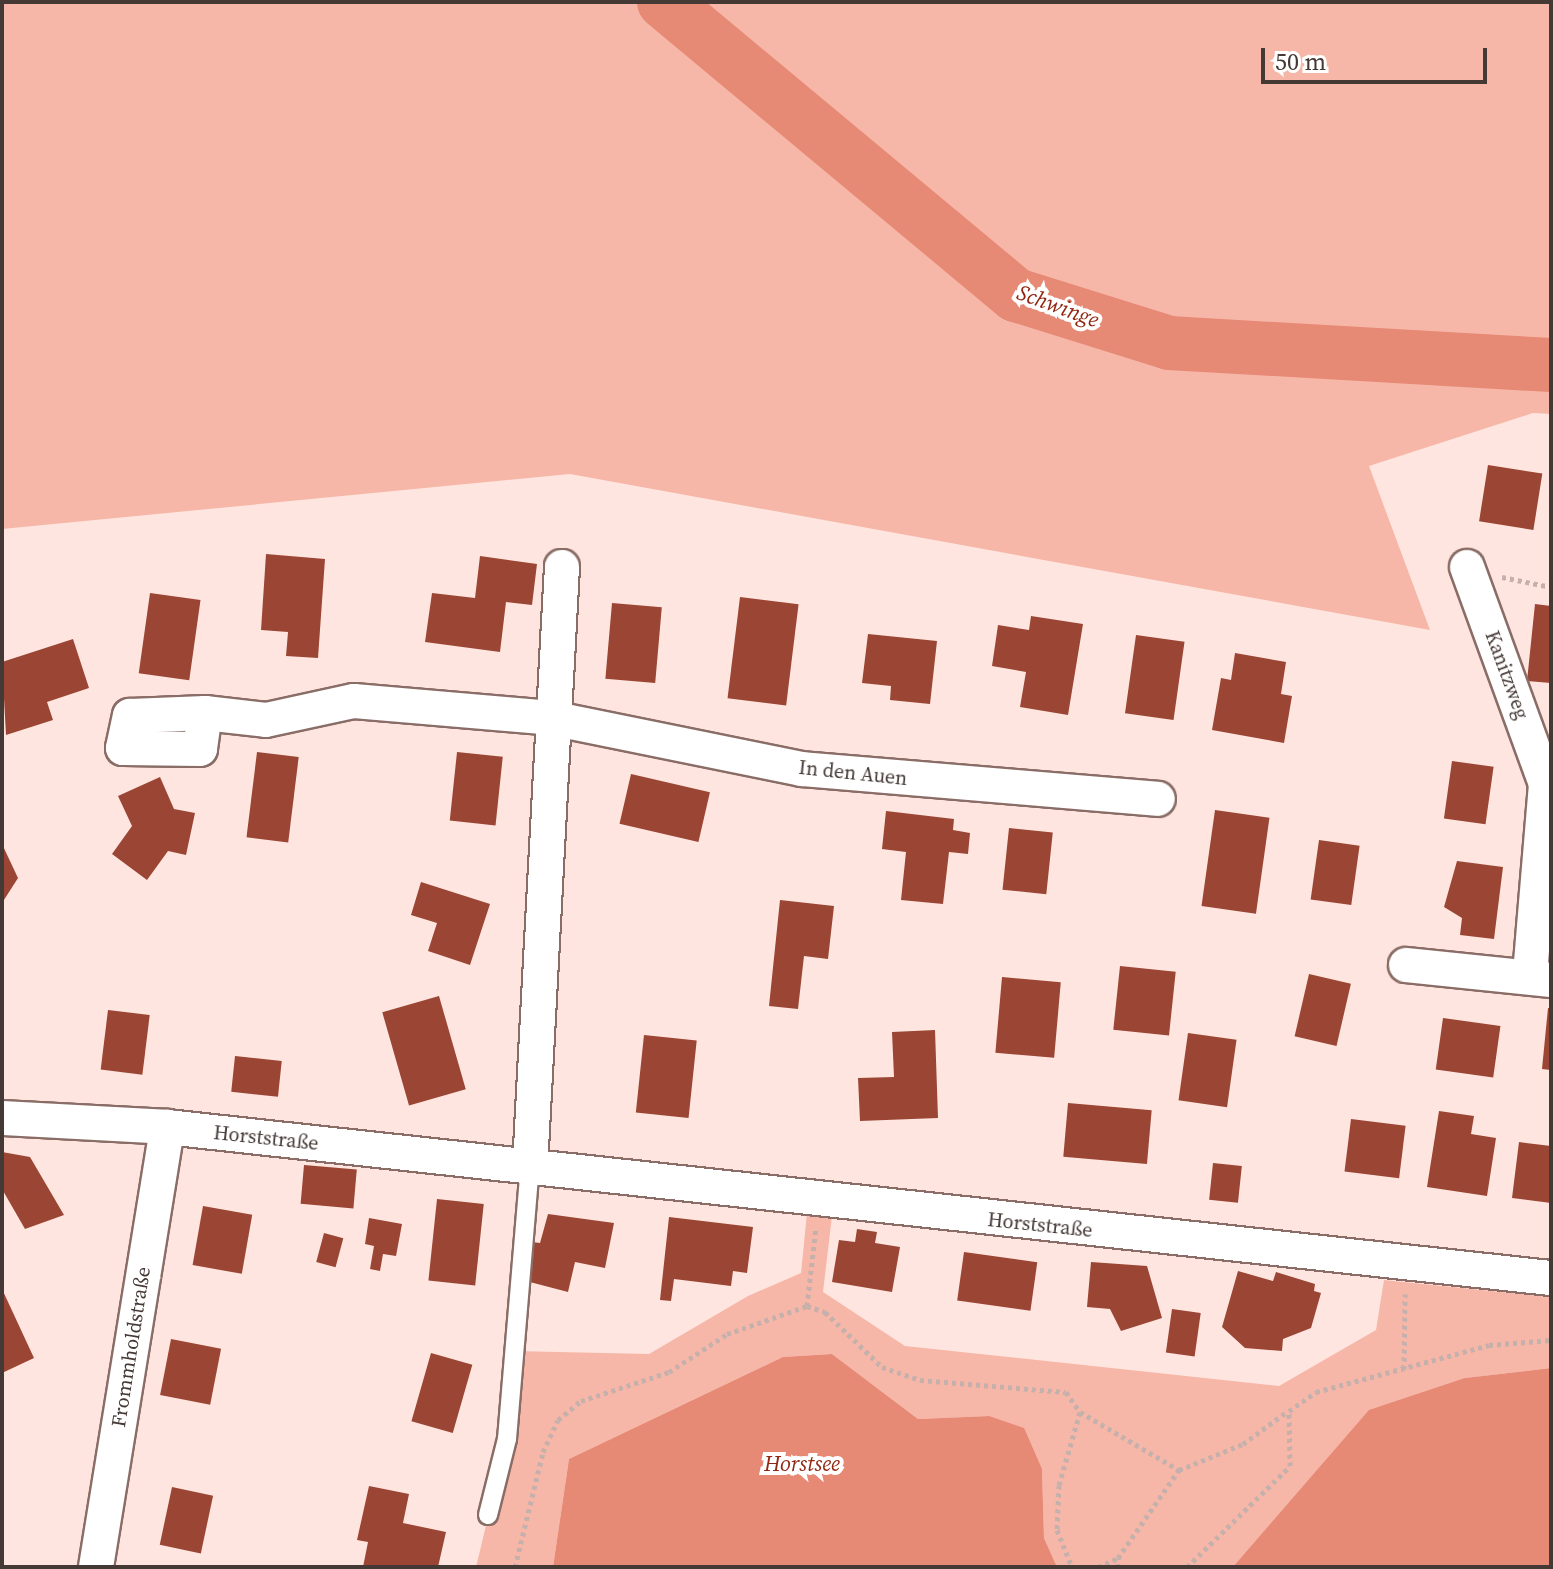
<!DOCTYPE html>
<meta charset="utf-8">
<style>
body{margin:0}
#map{position:relative;width:1553px;height:1569px;overflow:hidden;background:#ffe5df;font-family:"Source Serif 4",serif}
div>[style]{position:absolute}
[style*='--x']{left:calc(var(--x)*1px);top:calc(var(--y)*1px);width:calc(var(--w)*1px);rotate:calc(var(--a)*1deg)}
.green>*{inset:0;background:#f7b7a8}
.water>*{inset:0;background:#e68975}
.river>*{height:54px;margin:-27px;padding:0 27px;transform-origin:27px;border-radius:27px;background:#e68975}
.building>*{inset:0;background:#9b4634;transform-origin:0 0}
.path>*{height:5px;margin-top:-2.5px;transform-origin:0;background:repeating-linear-gradient(90deg,#c6b0ab 0 4px,transparent 0 8px)}
.roads{filter:drop-shadow(2px 0 #896d66) drop-shadow(-2px 0 #896d66) drop-shadow(0 2px #896d66) drop-shadow(0 -2px #896d66)}
.lane>*{height:18px;margin:-9px;padding:0 9px;transform-origin:9px;border-radius:9px;background:#fff}
.street>*{height:34px;margin:-17px;padding:0 17px;transform-origin:17px;border-radius:17px;background:#fff}
span{translate:-50% -50%;white-space:nowrap;text-align:center;line-height:1.15;-webkit-text-stroke:8px #fff;paint-order:stroke}
.street-label{font-size:20px;color:#453936}
.water-label{font-size:22px;color:#922610;font-style:italic}
.frame{position:absolute;inset:0;border:4px solid #453936;pointer-events:none}
.scale{position:absolute;left:1261px;top:48px;width:226px;height:36px;box-sizing:border-box;border:4px solid #453936;border-top:0;padding-left:10px;font-size:24px;line-height:28px;white-space:nowrap;color:#453936;-webkit-text-stroke:6px #fff;paint-order:stroke}
</style>
<div id="map">
<div class="green">
<div style="clip-path:polygon(2px 2px,1551px 2px,1551px 414px,1533px 413px,1369px 466px,1430px 630px,570px 474px,2px 529px)"></div>
<div style="clip-path:polygon(807px 1213px,832px 1216px,823px 1292px,905px 1346px,1279px 1386px,1376px 1330px,1384px 1280px,1551px 1297px,1551px 1368px,1465px 1378px,1233px 1567px,1057px 1567px,1044px 1538px,1042px 1469px,989px 1416px,918px 1419px,832px 1354px,783px 1357px,569px 1459px,553px 1567px,476px 1567px,507px 1439px,514px 1351px,649px 1354px,748px 1296px,801px 1273px)"></div>
</div>
<div class="water">
<div style="clip-path:polygon(832px 1354px,918px 1419px,989px 1416px,1024px 1428px,1042px 1469px,1044px 1538px,1057px 1567px,553px 1567px,569px 1459px,783px 1357px)"></div>
<div style="clip-path:polygon(1551px 1368px,1551px 1567px,1233px 1567px,1369px 1410px,1465px 1378px)"></div>
</div>
<div class="river">
<div style="--x:664;--y:2;--w:458;--a:39.8"></div>
<div style="--x:1016;--y:295;--w:160;--a:17.4"></div>
<div style="--x:1169;--y:343;--w:383;--a:3.3"></div>
</div>
<div class="building">
<div style="left:1488px;top:465px;width:55px;height:57px;rotate:9deg"></div>
<div style="clip-path:polygon(266px 554px,325px 559px,318px 658px,286px 656px,288px 632px,261px 630px)"></div>
<div style="clip-path:polygon(480px 556px,537px 564px,532px 605px,506px 602px,500px 652px,425px 642px,432px 593px,475px 598px)"></div>
<div style="left:150px;top:593px;width:51px;height:81px;rotate:8deg"></div>
<div style="left:740px;top:597px;width:59px;height:102px;rotate:7deg"></div>
<div style="left:612px;top:603px;width:50px;height:76px;rotate:5deg"></div>
<div style="clip-path:polygon(1535px 604px,1551px 606px,1551px 683px,1527px 681px)"></div>
<div style="clip-path:polygon(1031px 616px,1083px 624px,1068px 715px,1020px 707px,1026px 672px,992px 666px,998px 625px,1029px 630px)"></div>
<div style="clip-path:polygon(868px 634px,937px 641px,930px 704px,890px 700px,891px 686px,862px 683px)"></div>
<div style="left:1136px;top:635px;width:49px;height:79px;rotate:8deg"></div>
<div style="clip-path:polygon(73px 639px,89px 688px,47px 702px,53px 720px,6px 735px,2px 662px)"></div>
<div style="clip-path:polygon(1235px 653px,1286px 662px,1281px 694px,1292px 696px,1284px 743px,1212px 730px,1221px 678px,1231px 680px)"></div>
<div style="left:257px;top:752px;width:42px;height:86px;rotate:7deg"></div>
<div style="left:457px;top:752px;width:46px;height:69px;rotate:6deg"></div>
<div style="left:1452px;top:761px;width:42px;height:58px;rotate:8deg"></div>
<div style="left:631px;top:774px;width:81px;height:51px;rotate:13deg"></div>
<div style="clip-path:polygon(160px 777px,174px 809px,195px 813px,186px 855px,168px 851px,147px 880px,112px 854px,132px 826px,118px 796px)"></div>
<div style="left:1215px;top:810px;width:55px;height:97px;rotate:8deg"></div>
<div style="clip-path:polygon(886px 811px,954px 819px,953px 830px,970px 833px,968px 854px,949px 852px,943px 904px,901px 900px,906px 852px,882px 849px)"></div>
<div style="left:1009px;top:828px;width:44px;height:62px;rotate:6deg"></div>
<div style="left:1319px;top:840px;width:41px;height:60px;rotate:8deg"></div>
<div style="clip-path:polygon(2px 844px,18px 878px,2px 903px)"></div>
<div style="clip-path:polygon(1457px 861px,1503px 867px,1494px 939px,1460px 935px,1462px 918px,1444px 907px)"></div>
<div style="clip-path:polygon(421px 882px,490px 904px,470px 965px,428px 951px,437px 923px,411px 915px)"></div>
<div style="clip-path:polygon(780px 900px,834px 906px,828px 959px,804px 956px,798px 1009px,769px 1006px)"></div>
<div style="left:1120px;top:966px;width:56px;height:64px;rotate:6deg"></div>
<div style="left:1309px;top:974px;width:43px;height:64px;rotate:13deg"></div>
<div style="left:1002px;top:977px;width:59px;height:76px;rotate:5deg"></div>
<div style="left:439px;top:996px;width:97px;height:59px;rotate:74deg"></div>
<div style="clip-path:polygon(1548px 1008px,1551px 1008px,1551px 1070px,1542px 1069px)"></div>
<div style="left:108px;top:1010px;width:42px;height:60px;rotate:7deg"></div>
<div style="left:1443px;top:1018px;width:58px;height:52px;rotate:8deg"></div>
<div style="clip-path:polygon(935px 1030px,938px 1118px,860px 1121px,858px 1078px,894px 1077px,892px 1032px)"></div>
<div style="left:1188px;top:1033px;width:49px;height:68px;rotate:8deg"></div>
<div style="left:644px;top:1035px;width:53px;height:78px;rotate:6deg"></div>
<div style="left:235px;top:1056px;width:47px;height:36px;rotate:6deg"></div>
<div style="left:1068px;top:1103px;width:84px;height:54px;rotate:5deg"></div>
<div style="clip-path:polygon(1439px 1111px,1474px 1116px,1471px 1134px,1496px 1138px,1487px 1196px,1427px 1187px)"></div>
<div style="left:1351px;top:1119px;width:55px;height:53px;rotate:7deg"></div>
<div style="clip-path:polygon(1519px 1142px,1551px 1146px,1551px 1203px,1512px 1198px)"></div>
<div style="clip-path:polygon(2px 1152px,30px 1157px,64px 1215px,25px 1229px,2px 1189px)"></div>
<div style="left:1213px;top:1163px;width:29px;height:37px;rotate:6deg"></div>
<div style="left:304px;top:1165px;width:53px;height:39px;rotate:5deg"></div>
<div style="left:437px;top:1199px;width:47px;height:82px;rotate:6deg"></div>
<div style="left:203px;top:1206px;width:50px;height:60px;rotate:10deg"></div>
<div style="clip-path:polygon(548px 1214px,614px 1223px,605px 1268px,575px 1262px,568px 1292px,526px 1281px,532px 1242px,540px 1243px)"></div>
<div style="clip-path:polygon(669px 1217px,753px 1227px,747px 1273px,733px 1271px,731px 1286px,674px 1279px,671px 1301px,660px 1300px)"></div>
<div style="clip-path:polygon(369px 1218px,402px 1224px,396px 1256px,383px 1254px,380px 1271px,370px 1269px,374px 1246px,365px 1244px)"></div>
<div style="clip-path:polygon(857px 1229px,877px 1232px,875px 1243px,900px 1247px,892px 1292px,832px 1282px,839px 1240px,855px 1242px)"></div>
<div style="left:324px;top:1233px;width:20px;height:30px;rotate:15deg"></div>
<div style="left:964px;top:1252px;width:74px;height:49px;rotate:8deg"></div>
<div style="clip-path:polygon(1091px 1262px,1147px 1266px,1162px 1318px,1121px 1331px,1110px 1309px,1087px 1307px)"></div>
<div style="clip-path:polygon(1238px 1271px,1273px 1281px,1276px 1272px,1315px 1284px,1314px 1291px,1321px 1293px,1311px 1328px,1283px 1339px,1282px 1351px,1245px 1348px,1222px 1327px)"></div>
<div style="clip-path:polygon(2px 1289px,34px 1358px,2px 1373px)"></div>
<div style="left:1172px;top:1309px;width:29px;height:44px;rotate:8deg"></div>
<div style="left:171px;top:1339px;width:51px;height:57px;rotate:11deg"></div>
<div style="left:431px;top:1353px;width:43px;height:71px;rotate:16deg"></div>
<div style="clip-path:polygon(369px 1486px,409px 1494px,403px 1523px,446px 1532px,438px 1567px,363px 1567px,368px 1542px,357px 1540px)"></div>
<div style="left:172px;top:1487px;width:42px;height:59px;rotate:12deg"></div>
</div>
<div class="path">
<div style="--x:1502;--y:577;--w:50;--a:11.5"></div>
<div style="--x:807;--y:1306;--w:80;--a:-83.5"></div>
<div style="--x:1404;--y:1369;--w:75;--a:-89.2"></div>
<div style="--x:1080;--y:1412;--w:115;--a:30.4"></div>
<div style="--x:1179;--y:1470;--w:69;--a:-22.1"></div>
<div style="--x:1243;--y:1444;--w:56;--a:-36.3"></div>
<div style="--x:515;--y:1567;--w:118;--a:-76.3"></div>
<div style="--x:543;--y:1452;--w:35;--a:-65"></div>
<div style="--x:558;--y:1420;--w:30;--a:-40"></div>
<div style="--x:581;--y:1401;--w:93;--a:-18.2"></div>
<div style="--x:669;--y:1372;--w:69;--a:-33.2"></div>
<div style="--x:727;--y:1334;--w:85;--a:-19.3"></div>
<div style="--x:807;--y:1306;--w:19;--a:18"></div>
<div style="--x:825;--y:1312;--w:79;--a:44"></div>
<div style="--x:882;--y:1367;--w:40;--a:18.9"></div>
<div style="--x:920;--y:1380;--w:146;--a:4.7"></div>
<div style="--x:1066;--y:1392;--w:24;--a:55"></div>
<div style="--x:1080;--y:1412;--w:76;--a:106"></div>
<div style="--x:1059;--y:1485;--w:45;--a:92.5"></div>
<div style="--x:1057;--y:1530;--w:40;--a:68"></div>
<div style="--x:1098;--y:1567;--w:22;--a:-24"></div>
<div style="--x:1118;--y:1567;--w:9;--a:-90"></div>
<div style="--x:1118;--y:1558;--w:107;--a:-55.3"></div>
<div style="--x:1187;--y:1567;--w:144;--a:-44.4"></div>
<div style="--x:1290;--y:1466;--w:55;--a:-91"></div>
<div style="--x:1289;--y:1411;--w:33;--a:-35"></div>
<div style="--x:1316;--y:1392;--w:179;--a:-15.2"></div>
<div style="--x:1489;--y:1345;--w:62;--a:-4.6"></div>
</div>
<div class="roads">
<div class="lane">
<div style="--x:488;--y:1515;--w:78;--a:-76"></div>
<div style="--x:507;--y:1439;--w:273;--a:-85.2"></div>
</div>
<div class="street">
<div style="--x:1467;--y:567;--w:231;--a:70"></div>
<div style="--x:1546;--y:784;--w:192;--a:94.8"></div>
<div style="--x:205;--y:713;--w:36;--a:98"></div>
<div style="--x:200;--y:749;--w:77;--a:-179.3"></div>
<div style="--x:123;--y:748;--w:33;--a:-78"></div>
<div style="--x:130;--y:716;--w:75;--a:-2.3"></div>
<div style="--x:205;--y:713;--w:61;--a:6.5"></div>
<div style="--x:266;--y:720;--w:90;--a:-12.2"></div>
<div style="--x:354;--y:701;--w:198;--a:4.9"></div>
<div style="--x:551;--y:718;--w:256;--a:11.5"></div>
<div style="--x:802;--y:769;--w:357;--a:4.8"></div>
<div style="--x:1406;--y:965;--w:146;--a:5.9"></div>
<div style="--x:2;--y:1118;--w:165;--a:3.1"></div>
<div style="--x:167;--y:1127;--w:1392;--a:6.23"></div>
<div style="--x:530;--y:1167;--w:601;--a:-86.95"></div>
<div style="--x:96;--y:1567;--w:446;--a:-80.8"></div>
</div>
</div>
<div class="street-label">
<span style="left:1507px;top:675px;rotate:70deg">Kanitzweg</span>
<span style="left:853px;top:773px;rotate:6deg">In den Auen</span>
<span style="left:266px;top:1138px;rotate:6deg">Horststraße</span>
<span style="left:1040px;top:1225px;rotate:6deg">Horststraße</span>
<span style="left:131px;top:1347px;rotate:-81deg">Frommholdstraße</span>
</div>
<div class="water-label">
<span style="left:1058px;top:306px;rotate:20deg">Schwinge</span>
<span style="left:802px;top:1464px">Horstsee</span>
</div>
<div class="frame"></div>
<div class="scale">50 m</div>
</div>
